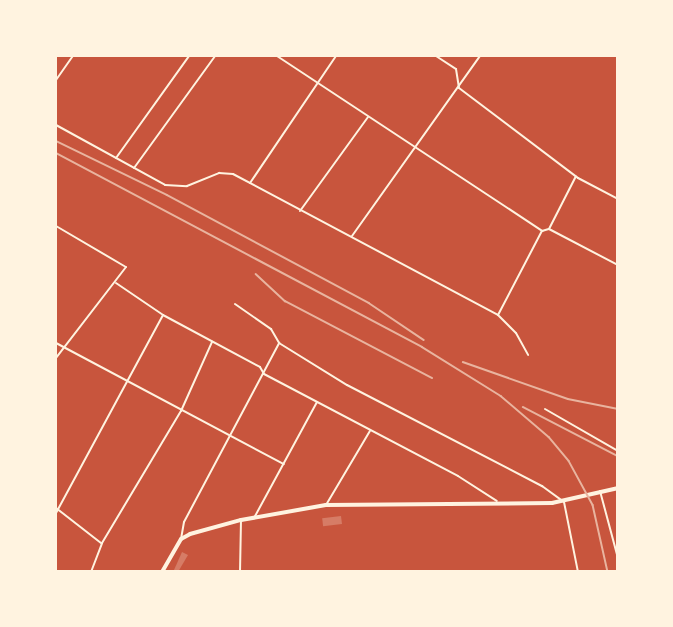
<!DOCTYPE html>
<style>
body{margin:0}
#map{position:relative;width:673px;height:627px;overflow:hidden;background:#c8553d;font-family:Arial,sans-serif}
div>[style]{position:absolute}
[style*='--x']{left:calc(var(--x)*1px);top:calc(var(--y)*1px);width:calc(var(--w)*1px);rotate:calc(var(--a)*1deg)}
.building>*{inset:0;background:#d67c66;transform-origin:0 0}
.minor>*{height:2px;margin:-1px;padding:0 1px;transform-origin:1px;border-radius:1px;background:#fff3e0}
.primary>*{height:4px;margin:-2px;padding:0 2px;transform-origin:2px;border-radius:2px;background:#fff3e0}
.rail>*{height:1.5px;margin:-0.75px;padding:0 0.75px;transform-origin:0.75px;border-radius:0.75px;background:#e9b49f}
span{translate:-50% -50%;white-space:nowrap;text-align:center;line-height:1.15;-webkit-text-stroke:4.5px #fff3e0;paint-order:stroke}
.frame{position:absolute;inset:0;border:57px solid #fff3e0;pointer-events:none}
</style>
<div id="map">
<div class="building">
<div style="left:341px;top:516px;width:8px;height:19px;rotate:83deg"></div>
<div style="clip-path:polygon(182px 552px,188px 555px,178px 572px,174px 570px)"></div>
</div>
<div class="minor">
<div style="--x:277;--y:56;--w:318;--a:33.4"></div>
<div style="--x:436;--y:56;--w:24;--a:33"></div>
<div style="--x:456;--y:69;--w:19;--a:81"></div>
<div style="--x:459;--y:88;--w:149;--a:37.1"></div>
<div style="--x:578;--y:178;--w:45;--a:27.7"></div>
<div style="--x:56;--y:80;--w:29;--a:-55"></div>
<div style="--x:56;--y:125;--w:124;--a:28.8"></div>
<div style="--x:165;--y:185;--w:22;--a:3"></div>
<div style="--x:187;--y:186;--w:35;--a:-22"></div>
<div style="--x:219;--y:173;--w:14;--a:4"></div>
<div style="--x:233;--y:174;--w:300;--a:28"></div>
<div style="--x:498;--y:315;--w:25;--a:45"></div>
<div style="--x:516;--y:333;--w:25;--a:61"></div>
<div style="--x:116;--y:158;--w:125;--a:-54.4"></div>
<div style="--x:134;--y:168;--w:138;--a:-54.1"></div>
<div style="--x:250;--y:183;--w:153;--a:-55.9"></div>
<div style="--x:300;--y:211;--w:116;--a:-54.1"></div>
<div style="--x:56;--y:226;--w:81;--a:30.4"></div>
<div style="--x:126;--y:267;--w:115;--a:127.6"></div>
<div style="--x:549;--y:229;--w:78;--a:27.6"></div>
<div style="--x:352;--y:236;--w:221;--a:-54.6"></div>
<div style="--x:116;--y:283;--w:57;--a:34.2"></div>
<div style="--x:163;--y:315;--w:110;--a:28.2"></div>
<div style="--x:260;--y:367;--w:8;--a:60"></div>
<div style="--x:264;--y:374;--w:219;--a:27.7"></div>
<div style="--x:458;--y:476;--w:46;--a:32.7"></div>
<div style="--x:235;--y:304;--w:44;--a:34.8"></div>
<div style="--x:271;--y:329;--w:16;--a:60"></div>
<div style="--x:279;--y:343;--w:80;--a:31.7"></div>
<div style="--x:347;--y:385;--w:220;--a:27.4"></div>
<div style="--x:542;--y:486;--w:27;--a:36"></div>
<div style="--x:564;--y:502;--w:71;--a:78.7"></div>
<div style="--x:498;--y:315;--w:95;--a:-62.4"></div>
<div style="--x:542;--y:231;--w:7;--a:-16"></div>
<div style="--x:549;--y:229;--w:59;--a:-63"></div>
<div style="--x:56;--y:343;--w:258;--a:28"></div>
<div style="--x:545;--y:409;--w:84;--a:29.9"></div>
<div style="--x:600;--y:491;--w:69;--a:75"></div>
<div style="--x:326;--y:505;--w:86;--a:-59.3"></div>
<div style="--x:56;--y:508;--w:57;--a:37.9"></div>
<div style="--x:56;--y:513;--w:225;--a:-61.6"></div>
<div style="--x:254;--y:518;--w:132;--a:-61.5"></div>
<div style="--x:181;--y:539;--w:17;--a:-80"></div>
<div style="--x:184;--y:522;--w:203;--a:-62"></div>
<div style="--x:91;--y:572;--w:31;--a:-69"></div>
<div style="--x:102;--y:543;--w:154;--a:-59.1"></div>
<div style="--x:181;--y:411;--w:76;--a:-65.8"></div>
<div style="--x:240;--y:572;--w:52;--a:-88.9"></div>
</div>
<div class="primary">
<div style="--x:162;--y:572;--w:38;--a:-60"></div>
<div style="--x:181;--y:539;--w:10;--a:-29"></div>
<div style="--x:190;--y:534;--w:53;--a:-15.4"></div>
<div style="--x:241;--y:520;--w:86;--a:-10"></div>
<div style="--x:326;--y:505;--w:226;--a:-0.5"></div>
<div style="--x:552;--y:503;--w:68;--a:-12.8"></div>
</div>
<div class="rail">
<div style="--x:56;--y:141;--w:123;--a:25.9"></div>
<div style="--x:167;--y:195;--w:229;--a:28.1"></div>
<div style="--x:369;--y:303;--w:66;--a:33.9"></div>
<div style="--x:56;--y:153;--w:414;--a:27.9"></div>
<div style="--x:422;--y:347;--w:93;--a:31.8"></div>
<div style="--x:501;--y:396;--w:63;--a:40.5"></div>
<div style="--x:549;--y:437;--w:31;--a:50"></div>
<div style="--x:569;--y:461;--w:50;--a:61.4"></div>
<div style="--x:593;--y:505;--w:69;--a:77.4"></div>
<div style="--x:256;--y:274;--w:40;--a:43"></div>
<div style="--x:285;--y:301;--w:166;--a:27.6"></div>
<div style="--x:463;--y:362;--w:111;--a:19.4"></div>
<div style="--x:568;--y:399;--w:51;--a:11.3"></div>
<div style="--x:523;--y:407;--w:107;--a:27.3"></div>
</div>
<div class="frame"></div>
</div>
